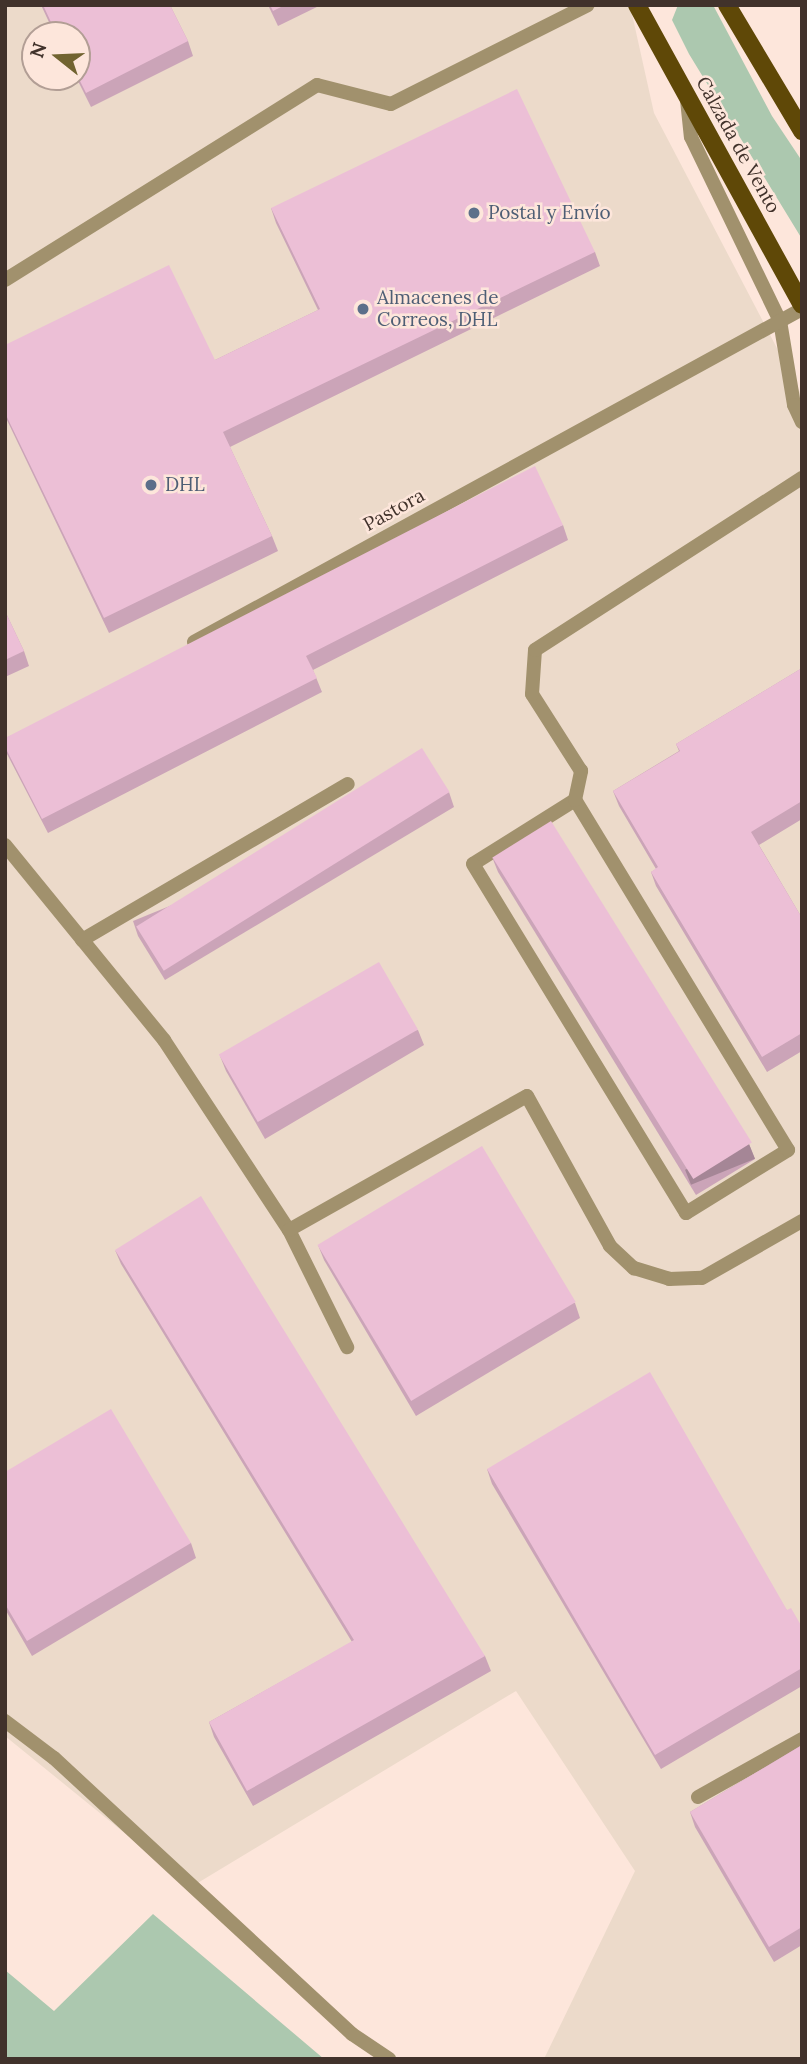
<!DOCTYPE html>
<meta charset="utf-8">
<style>
body{margin:0}
#map{position:relative;width:807px;height:2064px;overflow:hidden;background:#fde6db;font-family:Lora,serif}
div>[style]{position:absolute}
[style*='--x']{left:calc(var(--x)*1px);top:calc(var(--y)*1px);width:calc(var(--w)*1px);rotate:calc(var(--a)*1deg)}
.industrial>*{inset:0;background:#ecdaca}
.green>*{inset:0;background:#acc8af}
.lane>*{height:14px;margin:-7px;padding:0 7px;transform-origin:7px;border-radius:7px;background:#a1916d}
.street>*{height:14px;margin:-7px;padding:0 7px;transform-origin:7px;border-radius:7px;background:#a1916d}
.primary>*{height:18px;margin:-9px;padding:0 9px;transform-origin:9px;border-radius:9px;background:#5f4807}
.wall>*{inset:0;background:#cba4b8}
.shaded-wall>*{inset:0;background:#a58696;transform-origin:0 0}
.building>*{inset:0;background:#ecbfd6;transform-origin:0 0}
.dots>*{width:19px;height:19px;translate:-50% -50%;box-sizing:border-box;border:4px solid #fde6db;border-radius:50%}
span{translate:-50% -50%;white-space:nowrap;text-align:center;line-height:1.15;-webkit-text-stroke:5px #fde6db;paint-order:stroke}
.street-label{font-size:19px;color:#41322b}
.service-label{font-size:19px;color:#4e5e75}
.left{translate:0 -50%;text-align:left}
.frame{position:absolute;inset:0;border:7px solid #41322b;pointer-events:none}
.north{position:absolute;left:21px;top:21px;width:70px;height:70px;box-sizing:border-box;background:#fde6db;border:2px solid #b29e95;border-radius:50%;rotate:288deg;font-size:19px;font-weight:700;line-height:28px;text-align:center;color:#41322b}
.north::after{content:'';display:block;margin:auto;width:24px;height:32px;background:#716330;clip-path:polygon(50% 0,100% 100%,50% 72%,0 100%)}
</style>
<div id="map">
<div class="industrial">
<div style="clip-path:polygon(evenodd,5px 5px,630px 5px,654px 113px,802px 396px,802px 2059px,544px 2059px,635px 1871px,516px 1691px,191px 1887px,5px 1736px,5px 5px,35px 35px,77px 35px,77px 77px,35px 77px,35px 35px)"></div>
</div>
<div class="green">
<div style="clip-path:polygon(678px 5px,713px 5px,772px 116px,802px 161px,802px 239px,689px 54px,672px 20px)"></div>
<div style="clip-path:polygon(153px 1914px,324px 2059px,5px 2059px,5px 1970px,54px 2011px)"></div>
</div>
<div class="lane">
<div style="--x:687;--y:100;--w:37;--a:84"></div>
<div style="--x:691;--y:137;--w:204;--a:64.2"></div>
<div style="--x:780;--y:321;--w:85;--a:80.5"></div>
<div style="--x:794;--y:405;--w:19;--a:65"></div>
<div style="--x:5;--y:280;--w:368;--a:-32"></div>
<div style="--x:317;--y:85;--w:76;--a:14.4"></div>
<div style="--x:391;--y:104;--w:220;--a:-26.7"></div>
<div style="--x:194;--y:642;--w:693;--a:-28.71"></div>
<div style="--x:575;--y:800;--w:120;--a:147.9"></div>
<div style="--x:473;--y:864;--w:409;--a:58.6"></div>
<div style="--x:686;--y:1213;--w:120;--a:-31.7"></div>
<div style="--x:788;--y:1150;--w:410;--a:-121.3"></div>
<div style="--x:575;--y:800;--w:30;--a:-78"></div>
<div style="--x:581;--y:771;--w:91;--a:-122.5"></div>
<div style="--x:532;--y:694;--w:44;--a:-86.1"></div>
<div style="--x:535;--y:650;--w:318;--a:-32.8"></div>
<div style="--x:5;--y:845;--w:252;--a:50.8"></div>
<div style="--x:164;--y:1040;--w:227;--a:56.7"></div>
<div style="--x:289;--y:1230;--w:131;--a:63.6"></div>
<div style="--x:82;--y:940;--w:308;--a:-30.4"></div>
<div style="--x:289;--y:1230;--w:273;--a:-29.4"></div>
<div style="--x:527;--y:1096;--w:171;--a:61"></div>
<div style="--x:610;--y:1246;--w:33;--a:43"></div>
<div style="--x:634;--y:1268;--w:37;--a:17"></div>
<div style="--x:669;--y:1279;--w:33;--a:-2"></div>
<div style="--x:702;--y:1278;--w:115;--a:-29.7"></div>
<div style="--x:698;--y:1797;--w:119;--a:-29.1"></div>
</div>
<div class="street">
<div style="--x:5;--y:1721;--w:61;--a:37.1"></div>
<div style="--x:54;--y:1758;--w:406;--a:42.8"></div>
<div style="--x:352;--y:2034;--w:45;--a:34"></div>
</div>
<div class="primary">
<div style="--x:637;--y:5;--w:342;--a:61.2"></div>
<div style="--x:727;--y:5;--w:147;--a:59.2"></div>
</div>
<div class="wall">
<div style="clip-path:polygon(41px 5px,170px 5px,188px 41px,193px 56px,91px 107px,76px 77px,77px 35px,55px 35px)"></div>
<div style="clip-path:polygon(268px 5px,321px 5px,278px 26px)"></div>
<div style="clip-path:polygon(271px 208px,595px 252px,600px 266px,230px 447px,272px 536px,278px 551px,109px 633px,5px 416px,5px 345px,215px 360px,318px 310px,276px 223px)"></div>
<div style="clip-path:polygon(563px 525px,568px 540px,313px 670px,322px 692px,48px 833px,7px 754px,5px 749px,5px 738px)"></div>
<div style="clip-path:polygon(5px 611px,24px 651px,29px 666px,5px 677px)"></div>
<div style="clip-path:polygon(802px 668px,802px 819px,759px 845px,802px 918px,802px 1051px,767px 1072px,656px 886px,651px 872px,656px 869px,619px 806px,613px 791px,679px 751px,676px 744px)"></div>
<div style="clip-path:polygon(449px 792px,454px 807px,165px 980px,138px 936px,133px 921px)"></div>
<div style="clip-path:polygon(492px 857px,749px 1144px,755px 1159px,696px 1195px,498px 872px)"></div>
<div style="clip-path:polygon(418px 1030px,424px 1045px,265px 1139px,226px 1071px,220px 1056px)"></div>
<div style="clip-path:polygon(318px 1245px,575px 1303px,580px 1318px,416px 1416px,324px 1260px)"></div>
<div style="clip-path:polygon(115px 1250px,485px 1656px,491px 1671px,253px 1806px,214px 1737px,209px 1722px,352px 1642px,121px 1264px)"></div>
<div style="clip-path:polygon(487px 1469px,787px 1610px,802px 1627px,802px 1686px,661px 1769px,492px 1484px)"></div>
<div style="clip-path:polygon(5px 1472px,191px 1543px,196px 1558px,32px 1656px,5px 1609px)"></div>
<div style="clip-path:polygon(802px 1745px,802px 1945px,774px 1962px,695px 1827px,690px 1812px)"></div>
</div>
<div class="shaded-wall">
<div style="left:749px;top:1144px;width:16px;height:69px;rotate:68deg"></div>
</div>
<div class="building">
<div style="clip-path:polygon(43px 5px,170px 5px,188px 41px,86px 93px,77px 75px,77px 35px,57px 35px)"></div>
<div style="clip-path:polygon(270px 5px,285px 5px,273px 11px)"></div>
<div style="clip-path:polygon(517px 89px,595px 252px,223px 432px,272px 536px,104px 618px,5px 413px,5px 345px,169px 265px,215px 360px,320px 309px,271px 208px)"></div>
<div style="clip-path:polygon(535px 466px,563px 525px,306px 656px,317px 678px,42px 819px,5px 747px,5px 738px)"></div>
<div style="clip-path:polygon(5px 611px,24px 651px,5px 660px)"></div>
<div style="clip-path:polygon(802px 668px,802px 801px,751px 832px,802px 918px,802px 1033px,762px 1057px,651px 872px,658px 867px,613px 791px,680px 751px,676px 744px)"></div>
<div style="left:422px;top:748px;width:52px;height:337px;rotate:58deg"></div>
<div style="left:551px;top:821px;width:379px;height:69px;rotate:58deg"></div>
<div style="left:379px;top:962px;width:78px;height:185px;rotate:60deg"></div>
<div style="left:482px;top:1146px;width:182px;height:192px;rotate:59deg"></div>
<div style="clip-path:polygon(201px 1196px,485px 1656px,247px 1791px,209px 1722px,354px 1640px,115px 1250px)"></div>
<div style="clip-path:polygon(650px 1372px,787px 1610px,791px 1608px,802px 1627px,802px 1668px,655px 1755px,487px 1469px)"></div>
<div style="clip-path:polygon(111px 1409px,191px 1543px,27px 1641px,5px 1604px,5px 1472px)"></div>
<div style="clip-path:polygon(802px 1745px,802px 1927px,769px 1947px,690px 1812px)"></div>
</div>
<div class="dots">
<div style="left:474px;top:213px;background:#5c6f8a"></div>
<div style="left:363px;top:309px;background:#5c6f8a"></div>
<div style="left:151px;top:485px;background:#5c6f8a"></div>
</div>
<div class="street-label">
<span style="left:738px;top:145px;rotate:61deg">Calzada de Vento</span>
<span style="left:394px;top:510px;rotate:-29deg">Pastora</span>
</div>
<div class="service-label">
<span class="left" style="left:488px;top:213px">Postal y Envío</span>
<span class="left" style="left:377px;top:309px">Almacenes de<br>Correos, DHL</span>
<span class="left" style="left:165px;top:485px">DHL</span>
</div>
<div class="frame"></div>
<div class="north">N</div>
</div>
